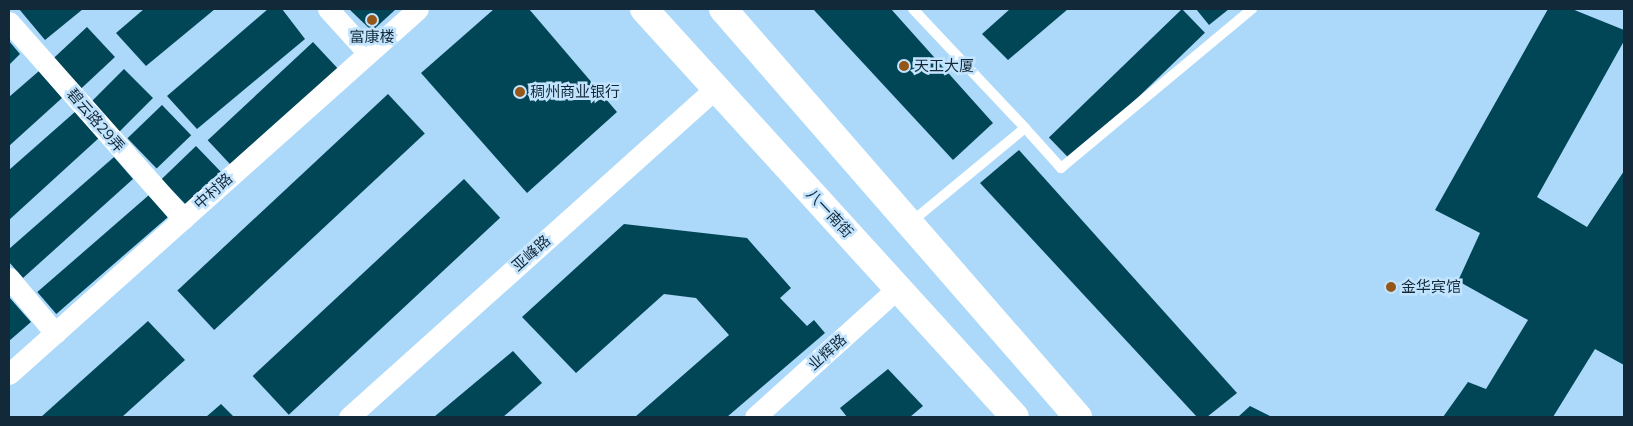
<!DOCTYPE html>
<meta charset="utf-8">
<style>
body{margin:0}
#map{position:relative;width:1633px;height:426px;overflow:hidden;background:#acd9fa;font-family:Mulish,"Noto Sans SC",sans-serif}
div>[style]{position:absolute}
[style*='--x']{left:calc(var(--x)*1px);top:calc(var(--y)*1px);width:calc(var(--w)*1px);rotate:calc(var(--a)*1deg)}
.building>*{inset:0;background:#004657;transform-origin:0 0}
.lane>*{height:10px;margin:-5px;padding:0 5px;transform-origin:5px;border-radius:5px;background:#fff}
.street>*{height:21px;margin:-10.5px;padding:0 10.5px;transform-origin:10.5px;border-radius:10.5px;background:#fff}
.secondary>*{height:28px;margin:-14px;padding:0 14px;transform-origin:14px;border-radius:14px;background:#fff}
.dots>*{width:14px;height:14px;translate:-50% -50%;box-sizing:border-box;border:2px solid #c3e4fe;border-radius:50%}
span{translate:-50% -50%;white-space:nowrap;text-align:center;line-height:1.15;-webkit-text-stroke:5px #c3e4fe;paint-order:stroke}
.poi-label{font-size:15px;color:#122939}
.left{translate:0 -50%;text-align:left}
.street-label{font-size:15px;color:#122939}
.frame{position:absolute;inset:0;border:10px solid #122939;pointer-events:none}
</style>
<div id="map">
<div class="building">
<div style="clip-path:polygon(19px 9px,83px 9px,45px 40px)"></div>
<div style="clip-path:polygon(144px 9px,215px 9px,146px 66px,116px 33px)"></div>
<div style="clip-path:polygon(268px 9px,282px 9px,305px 39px,197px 129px,167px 96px)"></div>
<div style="clip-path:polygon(349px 9px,396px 9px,372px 31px)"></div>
<div style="clip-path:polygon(494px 9px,529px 9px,617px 112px,527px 193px,421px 73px)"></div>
<div style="clip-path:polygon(813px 9px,891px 9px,993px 123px,953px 160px)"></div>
<div style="clip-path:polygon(1010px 9px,1068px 9px,1008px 60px,982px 34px)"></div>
<div style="left:1182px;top:9px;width:33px;height:185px;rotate:46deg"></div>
<div style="clip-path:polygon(1196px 9px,1229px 9px,1209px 25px)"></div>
<div style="clip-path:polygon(1548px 9px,1572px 9px,1624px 30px,1624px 41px,1537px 197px,1587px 227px,1624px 171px,1624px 365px,1595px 349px,1553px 417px,1443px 417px,1468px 382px,1486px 389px,1528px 320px,1458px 281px,1480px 233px,1435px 210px)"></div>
<div style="left:87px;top:27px;width:41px;height:48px;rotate:47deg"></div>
<div style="clip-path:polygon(9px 41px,20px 54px,9px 65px)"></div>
<div style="left:313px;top:42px;width:37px;height:144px;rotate:47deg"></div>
<div style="left:124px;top:69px;width:41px;height:48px;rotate:45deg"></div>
<div style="clip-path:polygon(39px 71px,62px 98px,9px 146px,9px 97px)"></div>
<div style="left:388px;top:94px;width:54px;height:288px;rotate:47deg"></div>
<div style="left:162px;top:105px;width:42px;height:48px;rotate:46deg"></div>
<div style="clip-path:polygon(76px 111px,100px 137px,9px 220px,9px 170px)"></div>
<div style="left:196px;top:146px;width:42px;height:48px;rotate:46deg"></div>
<div style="clip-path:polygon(1019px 150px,1237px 393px,1207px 417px,1197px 417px,980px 183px)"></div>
<div style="clip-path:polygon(114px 157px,133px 179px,23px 278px,9px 262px,9px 249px)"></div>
<div style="left:464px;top:179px;width:53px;height:289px;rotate:47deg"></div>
<div style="left:149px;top:195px;width:29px;height:148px;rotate:49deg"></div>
<div style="clip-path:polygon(624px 224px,747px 238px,791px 288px,780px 298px,807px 326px,814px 320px,825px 333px,727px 417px,635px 417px,729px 335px,696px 298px,664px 294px,576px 373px,522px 317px)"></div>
<div style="clip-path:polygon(9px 297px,31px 322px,9px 341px)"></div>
<div style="clip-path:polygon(148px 321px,185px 360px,122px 417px,41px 417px)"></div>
<div style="clip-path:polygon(513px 351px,542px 383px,503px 417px,434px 417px)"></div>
<div style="clip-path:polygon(888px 369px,923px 406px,910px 417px,847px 417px,840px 408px)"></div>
<div style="clip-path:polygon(221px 404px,234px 417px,206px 417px)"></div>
<div style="clip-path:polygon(1250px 406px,1272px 417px,1238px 417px)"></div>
</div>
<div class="lane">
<div style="--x:913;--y:9;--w:163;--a:46.7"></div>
<div style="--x:910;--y:223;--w:149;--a:-39.6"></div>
<div style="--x:1025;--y:128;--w:54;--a:48"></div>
<div style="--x:1061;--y:168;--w:249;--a:-39.8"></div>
</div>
<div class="street">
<div style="--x:328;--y:9;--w:59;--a:47.7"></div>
<div style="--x:9;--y:22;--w:263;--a:48.5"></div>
<div style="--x:9;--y:278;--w:72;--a:50.1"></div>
<div style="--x:9;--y:374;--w:548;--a:-41.75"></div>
<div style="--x:349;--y:417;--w:491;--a:-41.9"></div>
<div style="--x:755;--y:417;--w:194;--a:-42.1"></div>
</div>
<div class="secondary">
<div style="--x:644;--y:9;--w:551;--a:47.72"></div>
<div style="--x:723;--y:9;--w:541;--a:48.97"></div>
</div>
<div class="dots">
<div style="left:372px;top:20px;background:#945719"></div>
<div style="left:904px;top:66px;background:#945719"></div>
<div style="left:520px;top:92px;background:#945719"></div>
<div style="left:1391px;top:287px;background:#945719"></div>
</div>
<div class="poi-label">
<span style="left:372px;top:37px">富康楼</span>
<span class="left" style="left:914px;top:66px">天工大厦</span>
<span class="left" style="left:530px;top:92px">稠州商业银行</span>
<span class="left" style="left:1401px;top:287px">金华宾馆</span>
</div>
<div class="street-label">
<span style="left:96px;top:120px;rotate:49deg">碧云路29弄</span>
<span style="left:213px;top:191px;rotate:-42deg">中村路</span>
<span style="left:830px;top:213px;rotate:47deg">八一南街</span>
<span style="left:531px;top:253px;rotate:-42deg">亚峰路</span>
<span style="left:827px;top:352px;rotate:-42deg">业辉路</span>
</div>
<div class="frame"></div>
</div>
